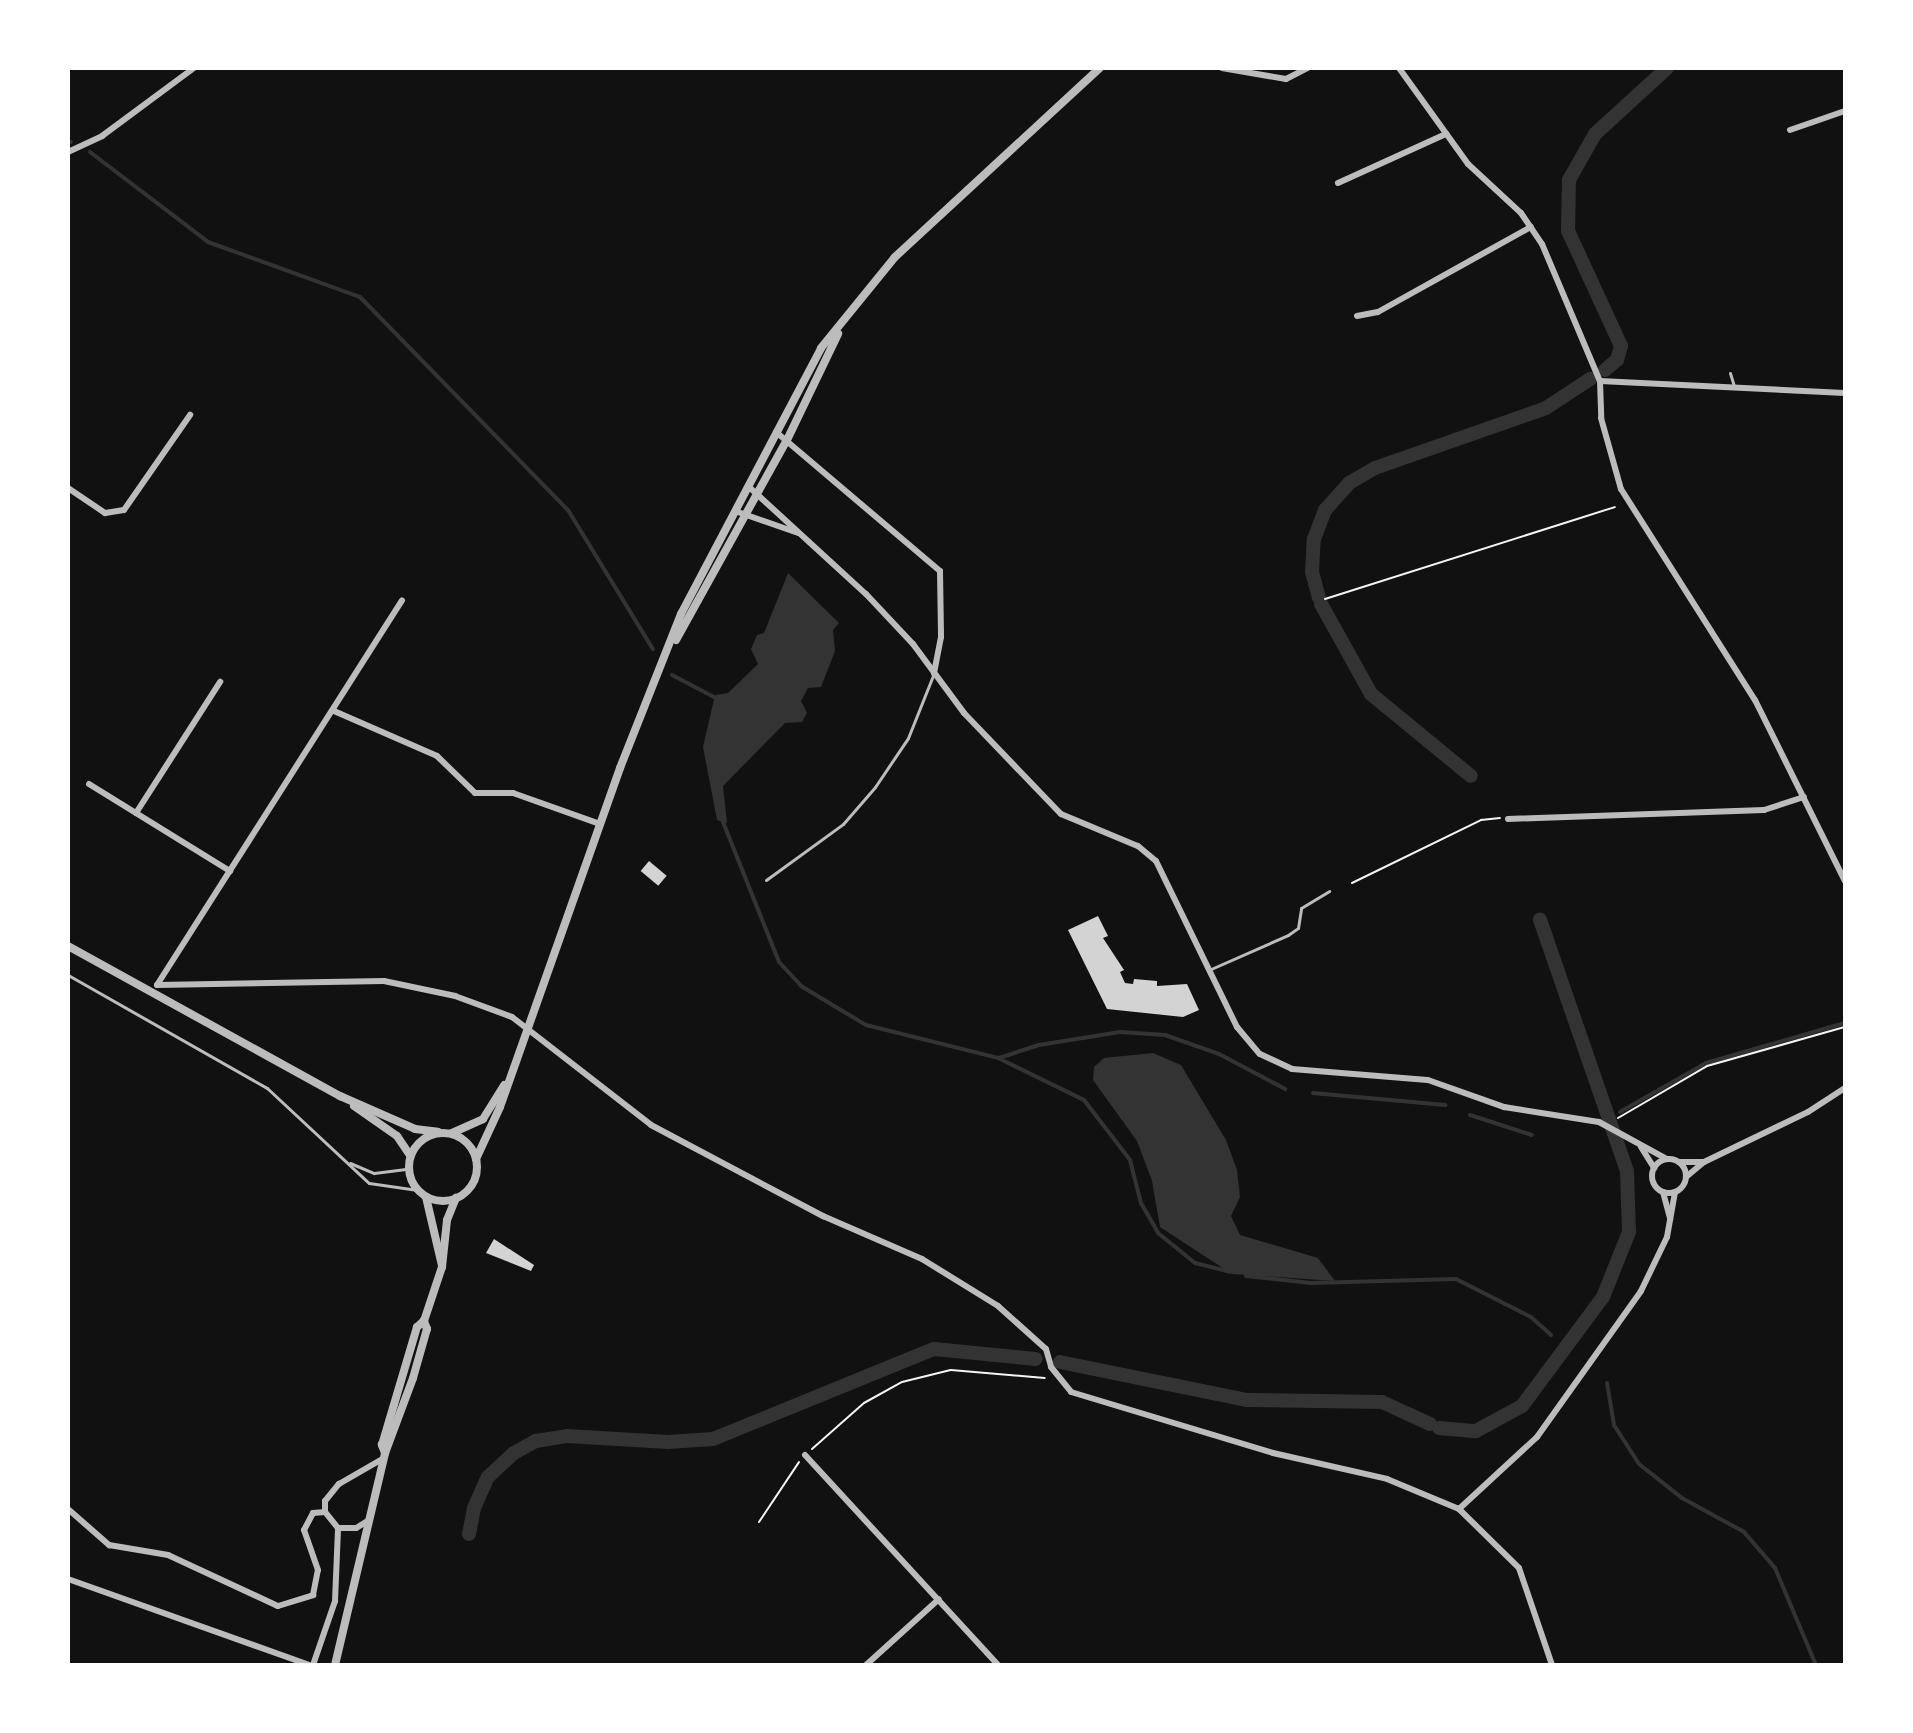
<!DOCTYPE html>
<style>
body{margin:0}
#map{position:relative;width:1913px;height:1733px;overflow:hidden;background:#111;font-family:Manrope,sans-serif}
div>[style]{position:absolute}
[style*='--x']{left:calc(var(--x)*1px);top:calc(var(--y)*1px);width:calc(var(--w)*1px);rotate:calc(var(--a)*1deg)}
.water>*{inset:0;background:#333}
.stream>*{height:4px;margin:-2px;padding:0 2px;transform-origin:2px;border-radius:2px;background:#333}
.canal>*{height:14px;margin:-7px;padding:0 7px;transform-origin:7px;border-radius:7px;background:#333}
.building>*{inset:0;background:#d3d3d3;transform-origin:0 0}
.path>*{height:2px;margin:-1px;padding:0 1px;transform-origin:1px;border-radius:1px;background:#f5f5f5}
.service>*{height:3px;margin:-1.5px;padding:0 1.5px;transform-origin:1.5px;border-radius:1.5px;background:#bcbcbc}
.minor>*{height:6px;margin:-3px;padding:0 3px;transform-origin:3px;border-radius:3px;background:#bcbcbc}
.minor>.ring{margin:-3px;padding:0;box-sizing:content-box;background:none;border:6px solid #bcbcbc;border-radius:50%}
.tertiary>*{height:8px;margin:-4px;padding:0 4px;transform-origin:4px;border-radius:4px;background:#bcbcbc}
.tertiary>.ring{margin:-4px;padding:0;box-sizing:content-box;background:none;border:8px solid #bcbcbc;border-radius:50%}
span{translate:-50% -50%;white-space:nowrap;text-align:center;line-height:1.15;-webkit-text-stroke:6px #fff;paint-order:stroke}
.frame{position:absolute;inset:0;border:70px solid #fff;pointer-events:none}
</style>
<div id="map">
<div class="water">
<div style="clip-path:polygon(788px 573px,839px 623px,833px 630px,835px 651px,821px 687px,808px 688px,801px 701px,807px 713px,802px 722px,785px 723px,723px 786px,727px 823px,717px 820px,703px 747px,715px 695px,728px 693px,758px 664px,751px 649px,757px 635px,764px 633px)"></div>
<div style="clip-path:polygon(1153px 1053px,1181px 1065px,1226px 1140px,1237px 1170px,1240px 1197px,1231px 1216px,1240px 1235px,1318px 1258px,1335px 1281px,1232px 1274px,1160px 1227px,1152px 1181px,1137px 1141px,1093px 1080px,1094px 1067px,1104px 1058px)"></div>
</div>
<div class="stream">
<div style="--x:68;--y:141;--w:3;--a:18"></div>
<div style="--x:90;--y:152;--w:148;--a:37.3"></div>
<div style="--x:208;--y:242;--w:162;--a:19.9"></div>
<div style="--x:360;--y:297;--w:298;--a:45.7"></div>
<div style="--x:568;--y:510;--w:163;--a:58.6"></div>
<div style="--x:672;--y:675;--w:50;--a:27.6"></div>
<div style="--x:721;--y:817;--w:156;--a:68.2"></div>
<div style="--x:779;--y:962;--w:33;--a:47"></div>
<div style="--x:801;--y:986;--w:76;--a:31"></div>
<div style="--x:866;--y:1025;--w:136;--a:14"></div>
<div style="--x:998;--y:1058;--w:96;--a:26"></div>
<div style="--x:1084;--y:1100;--w:76;--a:52.5"></div>
<div style="--x:1130;--y:1160;--w:44;--a:75.7"></div>
<div style="--x:1141;--y:1203;--w:34;--a:60"></div>
<div style="--x:1158;--y:1233;--w:48;--a:39"></div>
<div style="--x:1195;--y:1263;--w:36;--a:14"></div>
<div style="--x:999;--y:1058;--w:42;--a:-18"></div>
<div style="--x:1039;--y:1045;--w:82;--a:-9.1"></div>
<div style="--x:1120;--y:1032;--w:45;--a:3.8"></div>
<div style="--x:1165;--y:1035;--w:57;--a:19.4"></div>
<div style="--x:1219;--y:1054;--w:75;--a:27.9"></div>
<div style="--x:1313;--y:1093;--w:133;--a:5.2"></div>
<div style="--x:1620;--y:1112;--w:99;--a:-29.7"></div>
<div style="--x:1706;--y:1063;--w:145;--a:-16.1"></div>
<div style="--x:1470;--y:1115;--w:65;--a:17.9"></div>
<div style="--x:1246;--y:1276;--w:65;--a:6.1"></div>
<div style="--x:1311;--y:1283;--w:145;--a:-1.6"></div>
<div style="--x:1456;--y:1279;--w:84;--a:26.9"></div>
<div style="--x:1531;--y:1317;--w:27;--a:42"></div>
<div style="--x:1607;--y:1383;--w:43;--a:80.5"></div>
<div style="--x:1614;--y:1425;--w:46;--a:57.3"></div>
<div style="--x:1639;--y:1464;--w:55;--a:38.3"></div>
<div style="--x:1682;--y:1498;--w:71;--a:28.7"></div>
<div style="--x:1744;--y:1532;--w:48;--a:49.3"></div>
<div style="--x:1775;--y:1568;--w:105;--a:67.1"></div>
</div>
<div class="canal">
<div style="--x:1605;--y:370;--w:16;--a:-40"></div>
<div style="--x:1617;--y:360;--w:15;--a:-74"></div>
<div style="--x:1621;--y:346;--w:127;--a:-114.7"></div>
<div style="--x:1568;--y:231;--w:51;--a:-88.9"></div>
<div style="--x:1569;--y:180;--w:53;--a:-60.5"></div>
<div style="--x:1595;--y:134;--w:98;--a:-42.5"></div>
<div style="--x:1319;--y:598;--w:27;--a:-105"></div>
<div style="--x:1312;--y:572;--w:33;--a:-87"></div>
<div style="--x:1314;--y:539;--w:31;--a:-69"></div>
<div style="--x:1325;--y:510;--w:36;--a:-48"></div>
<div style="--x:1349;--y:483;--w:30;--a:-30"></div>
<div style="--x:1375;--y:468;--w:181;--a:-19.3"></div>
<div style="--x:1546;--y:408;--w:53;--a:-33.4"></div>
<div style="--x:1321;--y:604;--w:103;--a:60.9"></div>
<div style="--x:1371;--y:694;--w:129;--a:39.4"></div>
<div style="--x:1060;--y:1362;--w:191;--a:11.5"></div>
<div style="--x:1247;--y:1400;--w:135;--a:0.8"></div>
<div style="--x:1382;--y:1402;--w:53;--a:24.6"></div>
<div style="--x:1439;--y:1428;--w:37;--a:5"></div>
<div style="--x:1476;--y:1431;--w:52;--a:-28.5"></div>
<div style="--x:1522;--y:1406;--w:136;--a:-53.4"></div>
<div style="--x:1603;--y:1297;--w:70;--a:-68.2"></div>
<div style="--x:1629;--y:1232;--w:61;--a:-91.9"></div>
<div style="--x:1627;--y:1171;--w:266;--a:-109.1"></div>
<div style="--x:469;--y:1534;--w:26;--a:-79"></div>
<div style="--x:474;--y:1508;--w:34;--a:-66"></div>
<div style="--x:488;--y:1477;--w:35;--a:-43"></div>
<div style="--x:514;--y:1453;--w:25;--a:-29"></div>
<div style="--x:536;--y:1441;--w:31;--a:-9"></div>
<div style="--x:567;--y:1436;--w:101;--a:3.4"></div>
<div style="--x:668;--y:1442;--w:45;--a:-3.8"></div>
<div style="--x:713;--y:1439;--w:239;--a:-22.2"></div>
<div style="--x:934;--y:1349;--w:102;--a:5.6"></div>
</div>
<div class="building">
<div style="left:649px;top:861px;width:23px;height:13px;rotate:40deg"></div>
<div style="clip-path:polygon(1098px 916px,1108px 936px,1103px 938px,1124px 970px,1120px 972px,1125px 983px,1133px 984px,1134px 979px,1157px 981px,1157px 986px,1187px 984px,1199px 1010px,1183px 1017px,1107px 1009px,1068px 930px)"></div>
<div style="clip-path:polygon(494px 1239px,534px 1265px,531px 1271px,486px 1253px)"></div>
</div>
<div class="path">
<div style="--x:1325;--y:599;--w:304;--a:-17.6"></div>
<div style="--x:1352;--y:883;--w:144;--a:-26"></div>
<div style="--x:1481;--y:820;--w:19;--a:-6"></div>
<div style="--x:1618;--y:1118;--w:103;--a:-30.3"></div>
<div style="--x:1707;--y:1066;--w:143;--a:-15.8"></div>
<div style="--x:812;--y:1449;--w:69;--a:-41.5"></div>
<div style="--x:864;--y:1403;--w:43;--a:-28.9"></div>
<div style="--x:902;--y:1382;--w:50;--a:-13.8"></div>
<div style="--x:951;--y:1370;--w:94;--a:4.9"></div>
<div style="--x:759;--y:1522;--w:72;--a:-56.3"></div>
</div>
<div class="service">
<div style="--x:1730;--y:373;--w:14;--a:73"></div>
<div style="--x:766;--y:880;--w:95;--a:-36"></div>
<div style="--x:843;--y:824;--w:49;--a:-49.1"></div>
<div style="--x:875;--y:787;--w:59;--a:-56"></div>
<div style="--x:908;--y:738;--w:70;--a:-68.2"></div>
<div style="--x:1211;--y:969;--w:84;--a:-23.8"></div>
<div style="--x:1288;--y:935;--w:12;--a:-35"></div>
<div style="--x:1298;--y:928;--w:20;--a:-81"></div>
<div style="--x:1301;--y:908;--w:33;--a:-31"></div>
<div style="--x:68;--y:975;--w:229;--a:29.6"></div>
<div style="--x:267;--y:1088;--w:139;--a:43"></div>
<div style="--x:369;--y:1183;--w:49;--a:8.3"></div>
<div style="--x:350;--y:1163;--w:26;--a:23"></div>
<div style="--x:374;--y:1173;--w:34;--a:-7"></div>
</div>
<div class="minor">
<div style="--x:1222;--y:68;--w:65;--a:9.8"></div>
<div style="--x:1286;--y:79;--w:25;--a:-27"></div>
<div style="--x:1399;--y:68;--w:118;--a:54.3"></div>
<div style="--x:1468;--y:164;--w:72;--a:42.8"></div>
<div style="--x:1521;--y:213;--w:37;--a:56"></div>
<div style="--x:1542;--y:244;--w:149;--a:67.1"></div>
<div style="--x:1600;--y:381;--w:37;--a:88"></div>
<div style="--x:1601;--y:418;--w:74;--a:74.3"></div>
<div style="--x:1621;--y:489;--w:250;--a:57.6"></div>
<div style="--x:1755;--y:700;--w:202;--a:63.6"></div>
<div style="--x:1790;--y:130;--w:58;--a:-19.1"></div>
<div style="--x:68;--y:152;--w:38;--a:-25"></div>
<div style="--x:102;--y:136;--w:114;--a:-36.5"></div>
<div style="--x:1338;--y:183;--w:119;--a:-24.4"></div>
<div style="--x:1357;--y:316;--w:21;--a:-11"></div>
<div style="--x:1378;--y:312;--w:175;--a:-29.1"></div>
<div style="--x:1600;--y:381;--w:245;--a:2.8"></div>
<div style="--x:776;--y:432;--w:215;--a:40.3"></div>
<div style="--x:940;--y:571;--w:66;--a:89.1"></div>
<div style="--x:941;--y:637;--w:37;--a:101"></div>
<div style="--x:748;--y:486;--w:160;--a:42.5"></div>
<div style="--x:866;--y:594;--w:69;--a:46.8"></div>
<div style="--x:913;--y:644;--w:86;--a:53.5"></div>
<div style="--x:964;--y:713;--w:140;--a:46.2"></div>
<div style="--x:1061;--y:814;--w:83;--a:22.6"></div>
<div style="--x:1138;--y:846;--w:23;--a:40"></div>
<div style="--x:1156;--y:861;--w:185;--a:64"></div>
<div style="--x:1237;--y:1027;--w:35;--a:50"></div>
<div style="--x:1260;--y:1054;--w:35;--a:25"></div>
<div style="--x:1292;--y:1069;--w:136;--a:4.6"></div>
<div style="--x:1428;--y:1080;--w:81;--a:19.6"></div>
<div style="--x:1504;--y:1107;--w:96;--a:9"></div>
<div style="--x:1599;--y:1122;--w:77;--a:28.6"></div>
<div style="--x:68;--y:488;--w:45;--a:34"></div>
<div style="--x:105;--y:513;--w:19;--a:-9"></div>
<div style="--x:124;--y:510;--w:116;--a:-55.2"></div>
<div style="--x:735;--y:511;--w:67;--a:19.2"></div>
<div style="--x:334;--y:711;--w:112;--a:23.6"></div>
<div style="--x:437;--y:756;--w:53;--a:44.2"></div>
<div style="--x:475;--y:793;--w:38;--a:0"></div>
<div style="--x:513;--y:793;--w:92;--a:19.6"></div>
<div style="--x:89;--y:784;--w:166;--a:31.7"></div>
<div style="--x:136;--y:813;--w:156;--a:-57.3"></div>
<div style="--x:1508;--y:819;--w:256;--a:-2"></div>
<div style="--x:1764;--y:810;--w:42;--a:-18"></div>
<div style="--x:157;--y:985;--w:227;--a:-1"></div>
<div style="--x:384;--y:981;--w:73;--a:11.9"></div>
<div style="--x:455;--y:996;--w:61;--a:20.2"></div>
<div style="--x:512;--y:1017;--w:176;--a:37.8"></div>
<div style="--x:651;--y:1125;--w:195;--a:27.9"></div>
<div style="--x:823;--y:1216;--w:108;--a:23.5"></div>
<div style="--x:922;--y:1259;--w:89;--a:31.7"></div>
<div style="--x:998;--y:1306;--w:64;--a:41.9"></div>
<div style="--x:1046;--y:1349;--w:19;--a:74"></div>
<div style="--x:1051;--y:1367;--w:32;--a:51"></div>
<div style="--x:1071;--y:1392;--w:211;--a:16.8"></div>
<div style="--x:1273;--y:1453;--w:117;--a:12.8"></div>
<div style="--x:1387;--y:1479;--w:78;--a:22.6"></div>
<div style="--x:1459;--y:1509;--w:84;--a:44.5"></div>
<div style="--x:1519;--y:1568;--w:102;--a:71.2"></div>
<div style="--x:157;--y:985;--w:456;--a:-57.5"></div>
<div style="--x:1641;--y:1147;--w:25;--a:58"></div>
<div class="ring" style="left:1652px;top:1159px;width:28px;height:28px"></div>
<div style="--x:1679;--y:1162;--w:25;--a:0"></div>
<div style="--x:1686;--y:1177;--w:23;--a:-40"></div>
<div style="--x:1704;--y:1162;--w:115;--a:-25.7"></div>
<div style="--x:1808;--y:1112;--w:44;--a:-33"></div>
<div style="--x:1663;--y:1192;--w:28;--a:75"></div>
<div style="--x:805;--y:1455;--w:285;--a:47.4"></div>
<div style="--x:68;--y:1509;--w:55;--a:41.3"></div>
<div style="--x:109;--y:1545;--w:60;--a:9.6"></div>
<div style="--x:168;--y:1555;--w:121;--a:24.9"></div>
<div style="--x:278;--y:1606;--w:37;--a:-17"></div>
<div style="--x:313;--y:1595;--w:25;--a:-79"></div>
<div style="--x:318;--y:1570;--w:42;--a:-109.3"></div>
<div style="--x:304;--y:1530;--w:19;--a:-62"></div>
<div style="--x:313;--y:1513;--w:12;--a:-5"></div>
<div style="--x:1459;--y:1509;--w:106;--a:-42.7"></div>
<div style="--x:1537;--y:1437;--w:179;--a:-54.5"></div>
<div style="--x:1641;--y:1291;--w:60;--a:-64.3"></div>
<div style="--x:1667;--y:1237;--w:46;--a:-79.9"></div>
<div style="--x:369;--y:1520;--w:15;--a:148"></div>
<div style="--x:356;--y:1528;--w:18;--a:180"></div>
<div style="--x:338;--y:1528;--w:21;--a:-129"></div>
<div style="--x:325;--y:1512;--w:11;--a:-90"></div>
<div style="--x:325;--y:1501;--w:22;--a:-51"></div>
<div style="--x:339;--y:1484;--w:52;--a:-30"></div>
<div style="--x:68;--y:1579;--w:257;--a:19.6"></div>
<div style="--x:313;--y:1665;--w:68;--a:-71"></div>
<div style="--x:335;--y:1601;--w:73;--a:-87.6"></div>
<div style="--x:866;--y:1665;--w:98;--a:-42.1"></div>
</div>
<div class="tertiary">
<div style="--x:676;--y:640;--w:229;--a:-61"></div>
<div style="--x:787;--y:440;--w:118;--a:-64.3"></div>
<div style="--x:68;--y:946;--w:311;--a:28.9"></div>
<div style="--x:340;--y:1096;--w:82;--a:23.7"></div>
<div style="--x:415;--y:1129;--w:23;--a:7"></div>
<div style="--x:354;--y:1106;--w:52;--a:34.9"></div>
<div style="--x:397;--y:1136;--w:23;--a:56"></div>
<div class="ring" style="left:409px;top:1133px;width:60px;height:60px"></div>
<div style="--x:452;--y:1133;--w:34;--a:-24"></div>
<div style="--x:483;--y:1119;--w:40;--a:-58"></div>
<div style="--x:476;--y:1159;--w:57;--a:-65.2"></div>
<div style="--x:500;--y:1107;--w:360;--a:-70.5"></div>
<div style="--x:620;--y:768;--w:166;--a:-68.4"></div>
<div style="--x:681;--y:614;--w:301;--a:-62.2"></div>
<div style="--x:821;--y:348;--w:117;--a:-50.9"></div>
<div style="--x:895;--y:257;--w:279;--a:-42.7"></div>
<div style="--x:426;--y:1197;--w:71;--a:76.9"></div>
<div style="--x:385;--y:1453;--w:80;--a:-69.5"></div>
<div style="--x:413;--y:1378;--w:51;--a:-74.1"></div>
<div style="--x:427;--y:1329;--w:9;--a:-111"></div>
<div style="--x:335;--y:1665;--w:218;--a:-76.7"></div>
<div style="--x:385;--y:1453;--w:9;--a:-111"></div>
<div style="--x:382;--y:1445;--w:123;--a:-73.5"></div>
<div style="--x:417;--y:1327;--w:9;--a:-41"></div>
<div style="--x:424;--y:1321;--w:57;--a:-71.6"></div>
<div style="--x:442;--y:1267;--w:47;--a:-83.9"></div>
<div style="--x:447;--y:1220;--w:24;--a:-68"></div>
</div>
<div class="frame"></div>
</div>
